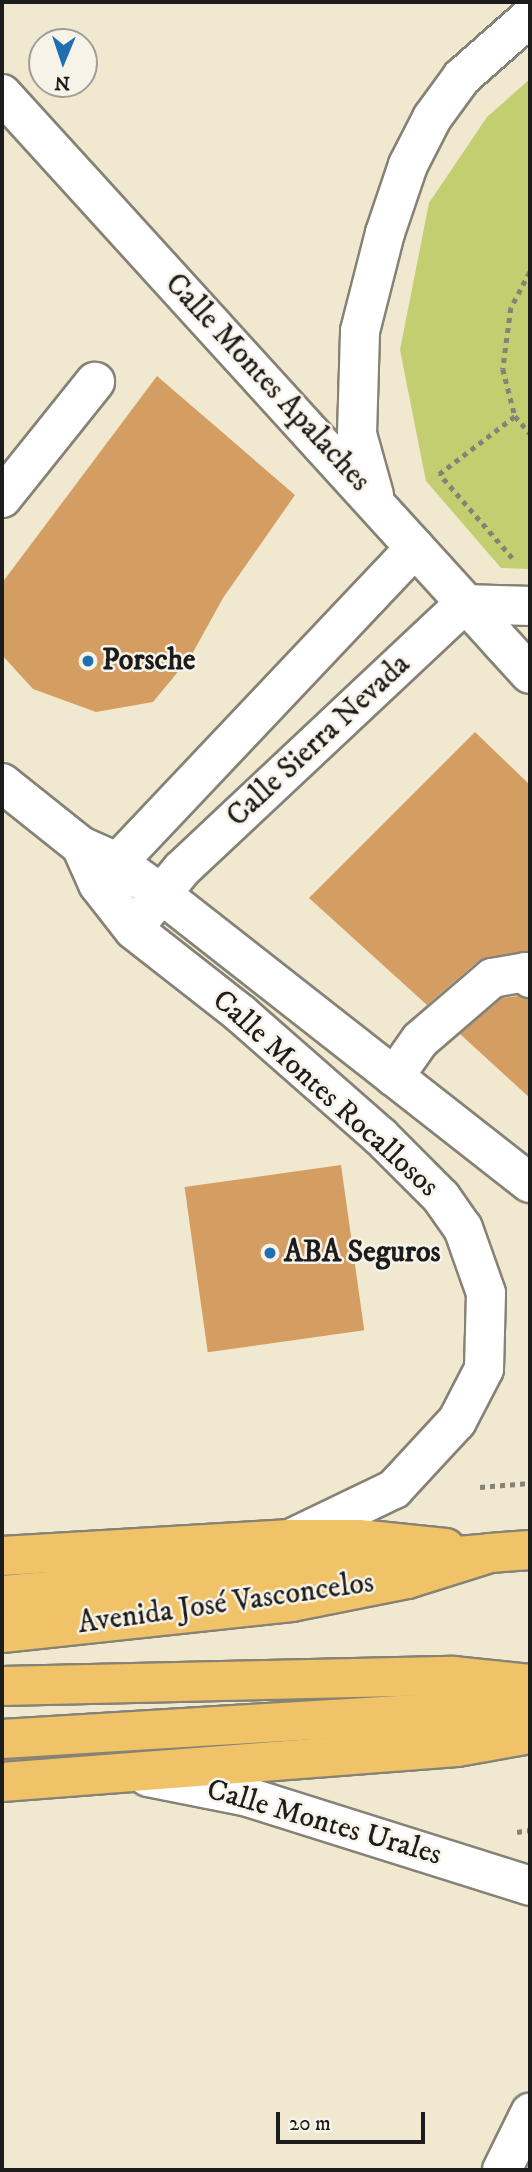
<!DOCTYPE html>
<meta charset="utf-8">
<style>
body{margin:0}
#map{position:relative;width:532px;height:2172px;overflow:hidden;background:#f1e8d0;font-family:"IM FELL DW Pica",serif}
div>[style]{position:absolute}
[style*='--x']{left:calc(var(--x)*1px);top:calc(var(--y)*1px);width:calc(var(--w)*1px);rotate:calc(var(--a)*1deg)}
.green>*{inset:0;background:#c2ce70}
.building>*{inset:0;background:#d49d61;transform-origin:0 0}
.path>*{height:4.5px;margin-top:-2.25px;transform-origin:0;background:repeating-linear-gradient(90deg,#868276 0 5px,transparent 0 10px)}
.roads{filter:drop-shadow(2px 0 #868276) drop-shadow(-2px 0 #868276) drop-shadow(0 2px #868276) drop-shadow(0 -2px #868276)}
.minor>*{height:38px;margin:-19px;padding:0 19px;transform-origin:19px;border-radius:19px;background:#fff}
.major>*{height:38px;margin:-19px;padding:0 19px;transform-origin:19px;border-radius:19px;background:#f1c369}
.highway>*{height:38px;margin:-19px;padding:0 19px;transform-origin:19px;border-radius:19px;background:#f1c369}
.dots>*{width:19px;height:19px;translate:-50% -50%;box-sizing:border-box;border:4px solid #f7f3e8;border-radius:50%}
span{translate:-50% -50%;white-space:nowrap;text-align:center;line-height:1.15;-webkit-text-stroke:5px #f7f3e8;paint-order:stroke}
.street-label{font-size:30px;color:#1c1c1c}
.poi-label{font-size:30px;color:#1c1c1c;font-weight:700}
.left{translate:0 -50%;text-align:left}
.frame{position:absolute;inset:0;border:4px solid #1c1c1c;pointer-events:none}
.north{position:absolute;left:28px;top:28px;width:70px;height:70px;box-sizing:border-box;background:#f7f3e8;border:2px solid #9f9d96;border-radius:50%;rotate:182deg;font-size:19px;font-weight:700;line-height:28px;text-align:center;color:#1c1c1c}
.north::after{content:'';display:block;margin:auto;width:24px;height:32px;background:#1f6fb2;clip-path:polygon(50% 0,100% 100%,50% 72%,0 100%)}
.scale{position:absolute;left:276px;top:2112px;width:149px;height:32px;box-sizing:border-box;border:4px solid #1c1c1c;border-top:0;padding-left:9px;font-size:21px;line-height:24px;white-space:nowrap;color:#1c1c1c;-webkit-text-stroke:5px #f7f3e8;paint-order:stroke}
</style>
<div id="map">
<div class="green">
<div style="clip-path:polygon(530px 79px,530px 569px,501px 568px,426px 481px,400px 350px,429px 203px,487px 117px)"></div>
</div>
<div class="building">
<div style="clip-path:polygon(157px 376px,295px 495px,223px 598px,191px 656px,153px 702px,96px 712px,33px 689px,2px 655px,2px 583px)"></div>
<div style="clip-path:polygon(475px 732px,530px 785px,530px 951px,478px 961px,427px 1005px,309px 898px)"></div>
<div style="clip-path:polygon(518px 996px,530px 999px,530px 1098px,460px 1034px,502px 998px)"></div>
<div style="left:341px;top:1165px;width:167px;height:158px;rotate:82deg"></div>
</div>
<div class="path">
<div style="--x:530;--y:272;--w:41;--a:117.8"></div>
<div style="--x:511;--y:308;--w:62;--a:97.5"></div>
<div style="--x:503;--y:369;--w:49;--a:75.7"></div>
<div style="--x:515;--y:416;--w:23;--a:49"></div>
<div style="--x:512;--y:558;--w:111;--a:-131"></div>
<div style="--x:439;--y:474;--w:96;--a:-37.3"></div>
<div style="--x:480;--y:1487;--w:50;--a:-4.6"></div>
<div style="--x:517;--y:1832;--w:13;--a:-9"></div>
</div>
<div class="roads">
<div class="minor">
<div style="--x:2;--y:94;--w:784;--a:47.69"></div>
<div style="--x:374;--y:495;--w:63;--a:-105.6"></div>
<div style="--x:357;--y:434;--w:103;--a:-88.3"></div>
<div style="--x:360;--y:331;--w:101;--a:-75.7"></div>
<div style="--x:385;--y:233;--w:72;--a:-71.3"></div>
<div style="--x:408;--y:165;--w:53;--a:-62.9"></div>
<div style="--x:432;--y:118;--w:51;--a:-53.8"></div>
<div style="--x:462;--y:77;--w:91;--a:-41.4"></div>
<div style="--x:2;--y:498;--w:149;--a:-51.3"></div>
<div style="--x:2;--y:783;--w:101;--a:38.6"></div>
<div style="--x:81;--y:846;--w:39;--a:24"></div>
<div style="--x:117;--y:862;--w:53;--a:35.8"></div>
<div style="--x:160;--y:893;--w:470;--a:38.1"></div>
<div style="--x:81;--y:846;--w:42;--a:65.9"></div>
<div style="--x:98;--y:884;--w:58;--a:52"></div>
<div style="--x:134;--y:930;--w:136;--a:38.1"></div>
<div style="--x:241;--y:1014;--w:185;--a:41.3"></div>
<div style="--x:380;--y:1136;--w:86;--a:45"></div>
<div style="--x:441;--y:1197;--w:38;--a:55"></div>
<div style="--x:463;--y:1228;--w:69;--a:70.5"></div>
<div style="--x:486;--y:1293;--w:76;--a:91.5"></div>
<div style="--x:484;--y:1369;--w:59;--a:117.4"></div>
<div style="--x:457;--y:1421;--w:93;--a:132.8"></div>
<div style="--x:394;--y:1489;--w:115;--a:154.3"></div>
<div style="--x:99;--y:882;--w:460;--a:-46.6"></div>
<div style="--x:145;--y:914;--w:58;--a:-50.6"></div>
<div style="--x:182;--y:869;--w:387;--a:-43.2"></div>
<div style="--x:464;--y:604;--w:66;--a:1.7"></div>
<div style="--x:394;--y:1077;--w:45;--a:-54.9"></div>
<div style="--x:420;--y:1040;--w:95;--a:-40.7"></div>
<div style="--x:492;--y:978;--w:34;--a:-10"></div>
<div style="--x:525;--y:972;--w:8;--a:50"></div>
<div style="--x:148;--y:1777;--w:102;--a:11.3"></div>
<div style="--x:248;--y:1797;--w:296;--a:17.5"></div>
<div style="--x:502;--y:2170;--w:64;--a:-63.8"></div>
</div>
<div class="major">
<div style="--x:2;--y:1556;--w:289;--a:-3.4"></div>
<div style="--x:290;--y:1539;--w:68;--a:0"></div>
<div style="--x:358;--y:1539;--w:88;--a:5.8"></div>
<div style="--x:2;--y:1633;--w:291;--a:-6.1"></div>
<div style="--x:291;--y:1602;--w:118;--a:-11.2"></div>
<div style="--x:407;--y:1579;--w:87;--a:-17.4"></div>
<div style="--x:490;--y:1553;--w:40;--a:-4.3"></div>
<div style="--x:2;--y:1686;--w:451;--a:-1.3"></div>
<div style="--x:453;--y:1676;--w:77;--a:5.9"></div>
<div style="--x:2;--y:1782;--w:456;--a:-4.4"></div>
<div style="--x:457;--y:1747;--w:74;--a:-10.1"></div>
</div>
<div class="highway">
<div style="--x:2;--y:1595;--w:490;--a:-4.9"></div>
<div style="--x:2;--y:1739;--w:529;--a:-3.47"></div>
</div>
</div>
<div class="dots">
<div style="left:88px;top:661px;background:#1f6fb2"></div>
<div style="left:270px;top:1253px;background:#1f6fb2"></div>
</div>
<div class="street-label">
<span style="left:267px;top:383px;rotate:47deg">Calle Montes Apalaches</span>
<span style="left:319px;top:741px;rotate:-43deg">Calle Sierra Nevada</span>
<span style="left:325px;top:1094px;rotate:42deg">Calle Montes Rocallosos</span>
<span style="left:226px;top:1604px;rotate:-8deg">Avenida José Vasconcelos</span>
<span style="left:324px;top:1823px;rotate:16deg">Calle Montes Urales</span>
</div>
<div class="poi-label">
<span class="left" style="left:102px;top:661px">Porsche</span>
<span class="left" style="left:284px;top:1253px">ABA Seguros</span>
</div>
<div class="frame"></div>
<div class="north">N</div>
<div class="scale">20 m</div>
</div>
